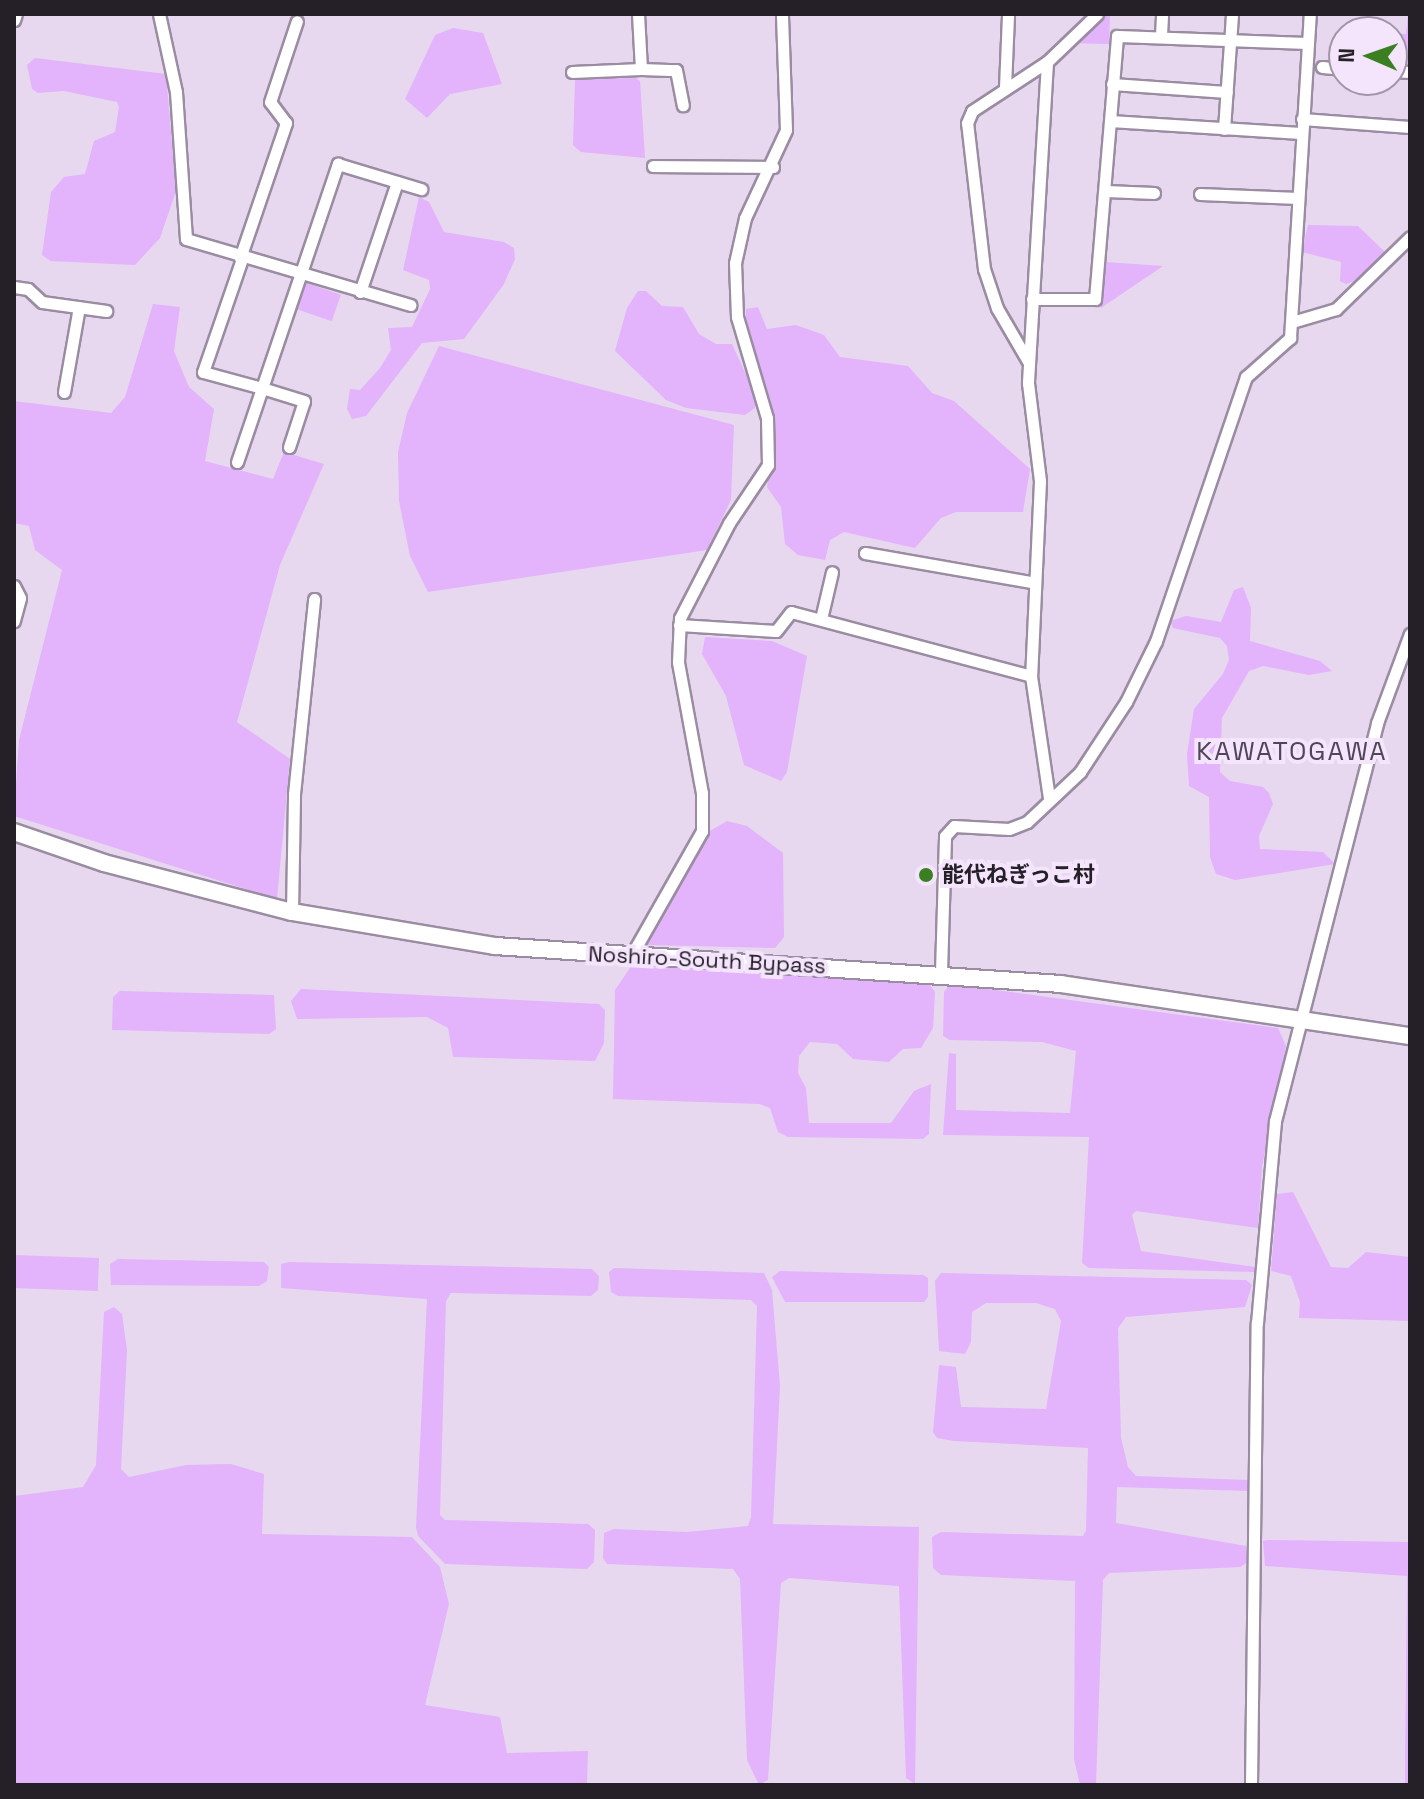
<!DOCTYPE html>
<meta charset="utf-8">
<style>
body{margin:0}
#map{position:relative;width:1424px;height:1799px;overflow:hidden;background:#e7d8ef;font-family:"Space Grotesk","Noto Sans JP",sans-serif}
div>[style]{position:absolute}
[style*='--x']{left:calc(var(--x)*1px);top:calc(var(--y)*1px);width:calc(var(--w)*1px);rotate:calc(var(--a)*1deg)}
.green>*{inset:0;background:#e3b3fb;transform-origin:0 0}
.roads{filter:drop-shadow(2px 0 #9a8ca1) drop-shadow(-2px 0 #9a8ca1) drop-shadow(0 2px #9a8ca1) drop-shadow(0 -2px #9a8ca1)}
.minor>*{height:11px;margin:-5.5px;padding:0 5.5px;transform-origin:5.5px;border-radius:5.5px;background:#fff}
.highway>*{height:16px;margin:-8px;padding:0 8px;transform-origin:8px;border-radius:8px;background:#fff}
.dots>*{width:22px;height:22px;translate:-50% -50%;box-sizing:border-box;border:4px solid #f4e5fc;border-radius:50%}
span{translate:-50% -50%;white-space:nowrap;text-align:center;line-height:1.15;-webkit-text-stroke:8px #f4e5fc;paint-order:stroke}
.poi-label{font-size:22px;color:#252028;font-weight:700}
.left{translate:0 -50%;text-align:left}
.street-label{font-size:22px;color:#252028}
.quarter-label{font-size:26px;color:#514558;letter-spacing:2px}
.frame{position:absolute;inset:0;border:16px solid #252028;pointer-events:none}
.north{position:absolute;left:1328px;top:16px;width:80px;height:80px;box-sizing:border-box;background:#f4e5fc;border:2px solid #a196a7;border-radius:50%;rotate:272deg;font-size:22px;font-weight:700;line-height:32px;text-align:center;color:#252028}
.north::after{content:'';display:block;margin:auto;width:28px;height:36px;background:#3c7f22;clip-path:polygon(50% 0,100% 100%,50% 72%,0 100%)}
</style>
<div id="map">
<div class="green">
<div style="clip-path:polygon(1101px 14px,1110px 14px,1109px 44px,1068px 43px)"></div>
<div style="clip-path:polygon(1408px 14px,1410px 66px,1392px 65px,1392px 33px,1406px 34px)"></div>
<div style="clip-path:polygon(453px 28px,483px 33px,502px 84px,450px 94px,427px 118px,405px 99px,435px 35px)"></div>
<div style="clip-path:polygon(35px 58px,166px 74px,176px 191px,160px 238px,135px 265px,51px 261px,42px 255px,51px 192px,64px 177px,85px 174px,94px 141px,115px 132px,119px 107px,117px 102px,64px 91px,38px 93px,32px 89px,27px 65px)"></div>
<div style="clip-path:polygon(636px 78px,640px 81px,645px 158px,581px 152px,573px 145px,575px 79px)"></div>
<div style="clip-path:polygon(419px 197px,429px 202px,444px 232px,504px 242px,514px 248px,515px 259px,504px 284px,464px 339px,422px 343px,366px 416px,352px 419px,347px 409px,350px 389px,360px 390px,380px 368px,391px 350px,388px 328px,412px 327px,430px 289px,429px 280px,403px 270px)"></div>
<div style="clip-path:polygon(1308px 225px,1358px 226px,1385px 252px,1361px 279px,1346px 284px,1340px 281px,1341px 262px,1302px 252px)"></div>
<div style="clip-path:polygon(1105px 262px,1163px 266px,1101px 308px)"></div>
<div style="left:304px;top:282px;width:39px;height:28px;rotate:19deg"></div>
<div style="clip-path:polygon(638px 291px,646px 291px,662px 306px,683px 307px,699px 334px,716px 344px,732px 344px,756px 396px,755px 408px,745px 415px,686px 408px,666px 400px,615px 351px,627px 308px)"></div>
<div style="clip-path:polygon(153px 304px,180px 307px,174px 351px,189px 387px,214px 409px,205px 461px,273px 479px,284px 452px,324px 464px,280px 565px,237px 722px,290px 759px,277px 899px,14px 816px,19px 740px,62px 570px,35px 550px,29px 526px,14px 523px,14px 401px,111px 413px,125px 397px)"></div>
<div style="clip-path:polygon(758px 307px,767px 329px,796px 325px,824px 335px,840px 357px,908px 366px,932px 393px,954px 401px,1030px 469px,1023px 512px,956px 512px,941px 518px,915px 548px,844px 532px,830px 540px,825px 560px,798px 555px,785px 544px,781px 507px,767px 487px,774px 441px,770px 404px,746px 318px,746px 309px)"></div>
<div style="clip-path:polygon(439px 346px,734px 425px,731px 500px,707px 550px,428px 592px,410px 556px,399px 501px,398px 452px,407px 413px)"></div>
<div style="clip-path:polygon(1243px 587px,1251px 608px,1250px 641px,1320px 661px,1332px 671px,1309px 675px,1263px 666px,1249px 671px,1222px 718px,1220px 772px,1230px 781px,1263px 787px,1269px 793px,1273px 804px,1259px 836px,1260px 849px,1323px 852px,1335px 864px,1235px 880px,1216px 874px,1210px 857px,1209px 797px,1189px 786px,1187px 754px,1194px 709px,1223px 674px,1229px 660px,1227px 646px,1220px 638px,1173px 628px,1170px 621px,1186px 616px,1221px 622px,1234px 590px)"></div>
<div style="clip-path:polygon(705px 637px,772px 641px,807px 656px,787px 772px,781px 781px,744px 765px,726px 696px,702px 654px)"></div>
<div style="clip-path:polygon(727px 821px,747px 826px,783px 853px,784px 937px,775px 948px,647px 945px,708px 832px)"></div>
<div style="clip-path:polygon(632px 965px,920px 980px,930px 985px,935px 992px,933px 1028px,921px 1048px,903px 1049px,889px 1062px,853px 1059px,837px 1044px,810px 1042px,799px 1056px,798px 1073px,806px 1088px,809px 1123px,891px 1123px,914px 1091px,931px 1084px,929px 1134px,923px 1139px,788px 1137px,778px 1132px,770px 1108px,759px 1104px,613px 1099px,615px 990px)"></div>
<div style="clip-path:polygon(950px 984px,1278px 1028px,1286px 1046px,1262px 1167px,1258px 1228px,1136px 1211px,1132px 1215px,1141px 1251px,1255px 1267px,1255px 1272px,1089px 1268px,1082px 1263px,1089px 1137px,943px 1135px,949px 1053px,956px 1054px,956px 1110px,1070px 1113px,1076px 1051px,1042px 1042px,950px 1040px,943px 1036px,944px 992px)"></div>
<div style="clip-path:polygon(301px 989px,599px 1004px,605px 1010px,604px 1043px,595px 1061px,453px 1057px,448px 1028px,427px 1017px,297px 1019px,291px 1001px)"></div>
<div style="clip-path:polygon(120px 991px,274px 995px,276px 1029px,269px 1034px,112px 1030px,113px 997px)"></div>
<div style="clip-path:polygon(1293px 1192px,1331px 1267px,1348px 1268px,1366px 1252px,1410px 1257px,1410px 1321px,1299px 1318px,1300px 1302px,1291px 1276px,1271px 1271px,1277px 1194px)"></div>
<div style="left:14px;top:1255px;width:85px;height:33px;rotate:2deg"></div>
<div style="clip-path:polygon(118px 1259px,264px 1262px,269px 1267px,267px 1281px,259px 1286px,111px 1285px,110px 1264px)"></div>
<div style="clip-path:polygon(289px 1262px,592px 1269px,599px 1276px,598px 1290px,591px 1296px,451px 1293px,446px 1301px,440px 1515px,445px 1520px,588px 1524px,595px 1530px,594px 1562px,587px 1569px,445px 1564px,418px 1536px,416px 1527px,427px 1299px,281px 1288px,281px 1264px)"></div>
<div style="clip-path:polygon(614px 1268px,764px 1273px,772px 1290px,780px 1386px,773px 1524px,919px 1527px,915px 1784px,906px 1778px,899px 1586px,789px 1578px,781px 1583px,768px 1780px,759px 1785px,747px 1760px,740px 1579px,733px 1569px,607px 1564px,603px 1558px,604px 1533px,614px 1529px,687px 1532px,748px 1526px,751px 1517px,757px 1306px,751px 1300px,618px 1296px,611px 1292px,609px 1272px)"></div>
<div style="clip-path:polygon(780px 1271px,923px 1275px,928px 1278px,928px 1297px,924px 1302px,785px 1302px,772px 1277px)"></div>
<div style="clip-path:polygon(941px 1273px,1246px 1280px,1252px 1285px,1245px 1307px,1126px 1317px,1118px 1328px,1121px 1438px,1128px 1467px,1136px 1476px,1249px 1480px,1253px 1486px,1249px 1491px,1117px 1487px,1116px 1523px,1246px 1546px,1248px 1562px,1240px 1567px,1109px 1573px,1103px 1580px,1096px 1785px,1080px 1785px,1074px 1759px,1075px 1581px,941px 1575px,933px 1568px,932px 1537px,941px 1532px,1083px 1536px,1086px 1531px,1088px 1448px,954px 1441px,937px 1438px,933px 1432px,939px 1365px,956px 1367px,961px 1407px,1046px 1409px,1061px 1321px,1055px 1309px,1036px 1303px,986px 1303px,972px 1312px,971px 1342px,965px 1354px,939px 1351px,935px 1281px)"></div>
<div style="clip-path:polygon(114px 1307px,122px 1314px,127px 1350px,121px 1469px,129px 1477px,186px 1465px,231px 1464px,264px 1474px,262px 1534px,412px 1537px,440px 1567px,449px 1604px,425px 1705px,500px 1717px,507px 1753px,588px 1751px,587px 1785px,14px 1785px,14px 1496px,83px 1487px,96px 1465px,104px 1312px)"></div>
<div style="clip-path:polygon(1267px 1540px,1410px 1542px,1410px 1785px,1405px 1785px,1405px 1770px,1407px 1576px,1265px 1566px,1263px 1541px)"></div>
</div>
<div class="roads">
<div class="minor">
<div style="--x:159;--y:14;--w:80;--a:77.7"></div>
<div style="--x:176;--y:92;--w:147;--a:86.1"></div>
<div style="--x:186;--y:239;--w:234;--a:16.4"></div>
<div style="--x:14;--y:20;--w:6;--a:-72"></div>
<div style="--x:1161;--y:35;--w:21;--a:-87"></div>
<div style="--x:1047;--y:62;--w:322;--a:93.4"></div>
<div style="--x:1028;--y:383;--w:99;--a:83"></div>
<div style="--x:1040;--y:481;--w:195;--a:92.6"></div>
<div style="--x:1031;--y:676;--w:123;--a:81.6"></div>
<div style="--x:1322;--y:67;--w:22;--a:5"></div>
<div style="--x:641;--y:69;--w:35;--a:2"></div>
<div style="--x:676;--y:70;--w:36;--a:79"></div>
<div style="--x:1392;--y:71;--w:18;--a:3"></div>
<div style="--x:572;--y:72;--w:69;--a:-2.5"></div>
<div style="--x:641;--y:69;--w:55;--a:-93.1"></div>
<div style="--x:1112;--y:84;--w:115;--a:4"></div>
<div style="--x:1005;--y:87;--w:73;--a:-87.6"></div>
<div style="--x:1302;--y:119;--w:108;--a:4.2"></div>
<div style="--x:1110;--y:121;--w:191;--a:3.6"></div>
<div style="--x:1224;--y:129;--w:115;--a:-86"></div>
<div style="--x:653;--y:166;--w:120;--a:0.5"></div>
<div style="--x:1106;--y:191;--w:48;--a:2.4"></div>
<div style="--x:1200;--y:194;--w:98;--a:2.3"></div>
<div style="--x:240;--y:258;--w:143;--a:-71.2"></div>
<div style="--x:286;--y:123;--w:26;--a:-127"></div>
<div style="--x:270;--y:102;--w:85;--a:-71.6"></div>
<div style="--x:14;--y:287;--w:14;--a:8"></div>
<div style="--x:28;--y:289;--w:19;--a:43"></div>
<div style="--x:42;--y:302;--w:65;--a:8"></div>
<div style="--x:360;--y:292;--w:116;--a:-71.4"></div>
<div style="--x:1032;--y:299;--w:63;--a:0"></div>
<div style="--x:1095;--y:299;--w:264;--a:-85.2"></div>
<div style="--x:1117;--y:36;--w:191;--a:2.1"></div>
<div style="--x:1292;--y:322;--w:46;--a:-16.5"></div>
<div style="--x:1336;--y:309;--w:103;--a:-44.2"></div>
<div style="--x:1029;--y:363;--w:64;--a:-120.2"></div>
<div style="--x:997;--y:308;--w:41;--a:-108.4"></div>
<div style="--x:984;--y:269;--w:147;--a:-96.6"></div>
<div style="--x:967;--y:123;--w:13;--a:-67"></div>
<div style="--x:972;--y:111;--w:90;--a:-33.2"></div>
<div style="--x:1047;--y:62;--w:69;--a:-43.8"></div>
<div style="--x:64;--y:392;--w:86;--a:-80"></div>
<div style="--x:289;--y:447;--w:48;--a:-71.9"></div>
<div style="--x:304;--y:401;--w:44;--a:-162.8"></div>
<div style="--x:262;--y:388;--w:237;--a:-71.3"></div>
<div style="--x:338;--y:164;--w:87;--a:16.8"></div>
<div style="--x:237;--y:462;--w:78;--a:-71.3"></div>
<div style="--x:262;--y:388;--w:61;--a:-164.8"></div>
<div style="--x:203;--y:372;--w:120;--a:-71"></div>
<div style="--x:865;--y:553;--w:169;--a:9.9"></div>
<div style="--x:14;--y:586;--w:13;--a:63"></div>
<div style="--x:20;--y:598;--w:24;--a:105"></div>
<div style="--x:821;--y:619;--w:48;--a:-76.8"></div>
<div style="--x:679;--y:625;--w:97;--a:3.5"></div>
<div style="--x:776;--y:631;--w:24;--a:-52"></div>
<div style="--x:791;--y:612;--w:248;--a:14.9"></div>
<div style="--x:292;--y:912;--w:118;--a:-89"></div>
<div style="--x:294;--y:794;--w:196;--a:-84.1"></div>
<div style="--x:631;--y:956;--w:144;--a:-60.4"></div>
<div style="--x:702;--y:831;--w:38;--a:-90"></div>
<div style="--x:702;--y:793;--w:133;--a:-100.4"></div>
<div style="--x:678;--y:662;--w:44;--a:-87.4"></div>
<div style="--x:680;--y:618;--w:107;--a:-62.7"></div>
<div style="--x:729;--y:523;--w:70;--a:-56.1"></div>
<div style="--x:768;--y:465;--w:47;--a:-91.2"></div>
<div style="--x:767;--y:418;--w:105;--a:-106.5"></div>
<div style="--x:737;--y:317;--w:54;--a:-92.1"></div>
<div style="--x:735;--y:263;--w:46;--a:-77.5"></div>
<div style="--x:745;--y:218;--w:97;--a:-65"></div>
<div style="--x:786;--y:130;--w:116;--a:-92"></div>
<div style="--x:941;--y:972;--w:136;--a:-88.3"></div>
<div style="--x:945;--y:836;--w:13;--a:-48"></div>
<div style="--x:954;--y:826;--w:55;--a:3.1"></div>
<div style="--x:1009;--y:829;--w:19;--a:-21"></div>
<div style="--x:1027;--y:822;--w:73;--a:-43.3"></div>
<div style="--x:1080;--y:772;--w:84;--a:-56.7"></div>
<div style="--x:1126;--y:702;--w:68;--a:-63.8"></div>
<div style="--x:1156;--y:641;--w:279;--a:-71.2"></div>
<div style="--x:1246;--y:377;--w:59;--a:-41.6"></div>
<div style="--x:1290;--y:338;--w:325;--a:-86.5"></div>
<div style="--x:1251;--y:1785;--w:462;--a:-89.3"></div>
<div style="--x:1257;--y:1323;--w:203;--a:-84.9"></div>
<div style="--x:1275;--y:1121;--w:411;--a:-75.6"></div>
<div style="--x:1377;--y:723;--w:95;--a:-69.7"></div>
</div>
<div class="highway">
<div style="--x:14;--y:832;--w:95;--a:19"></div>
<div style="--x:104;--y:863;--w:194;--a:14.6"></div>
<div style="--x:292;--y:912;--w:206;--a:9.5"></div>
<div style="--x:495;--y:946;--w:567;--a:3.84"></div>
<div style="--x:1061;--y:984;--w:353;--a:8.5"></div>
</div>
</div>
<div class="dots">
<div style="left:926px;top:875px;background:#3c7f22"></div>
</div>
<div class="poi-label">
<span class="left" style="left:942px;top:875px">能代ねぎっこ村</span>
</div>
<div class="street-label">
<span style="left:707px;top:960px;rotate:3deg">Noshiro-South Bypass</span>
</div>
<div class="quarter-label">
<span style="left:1292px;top:752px">KAWATOGAWA</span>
</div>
<div class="frame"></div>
<div class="north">N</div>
</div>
